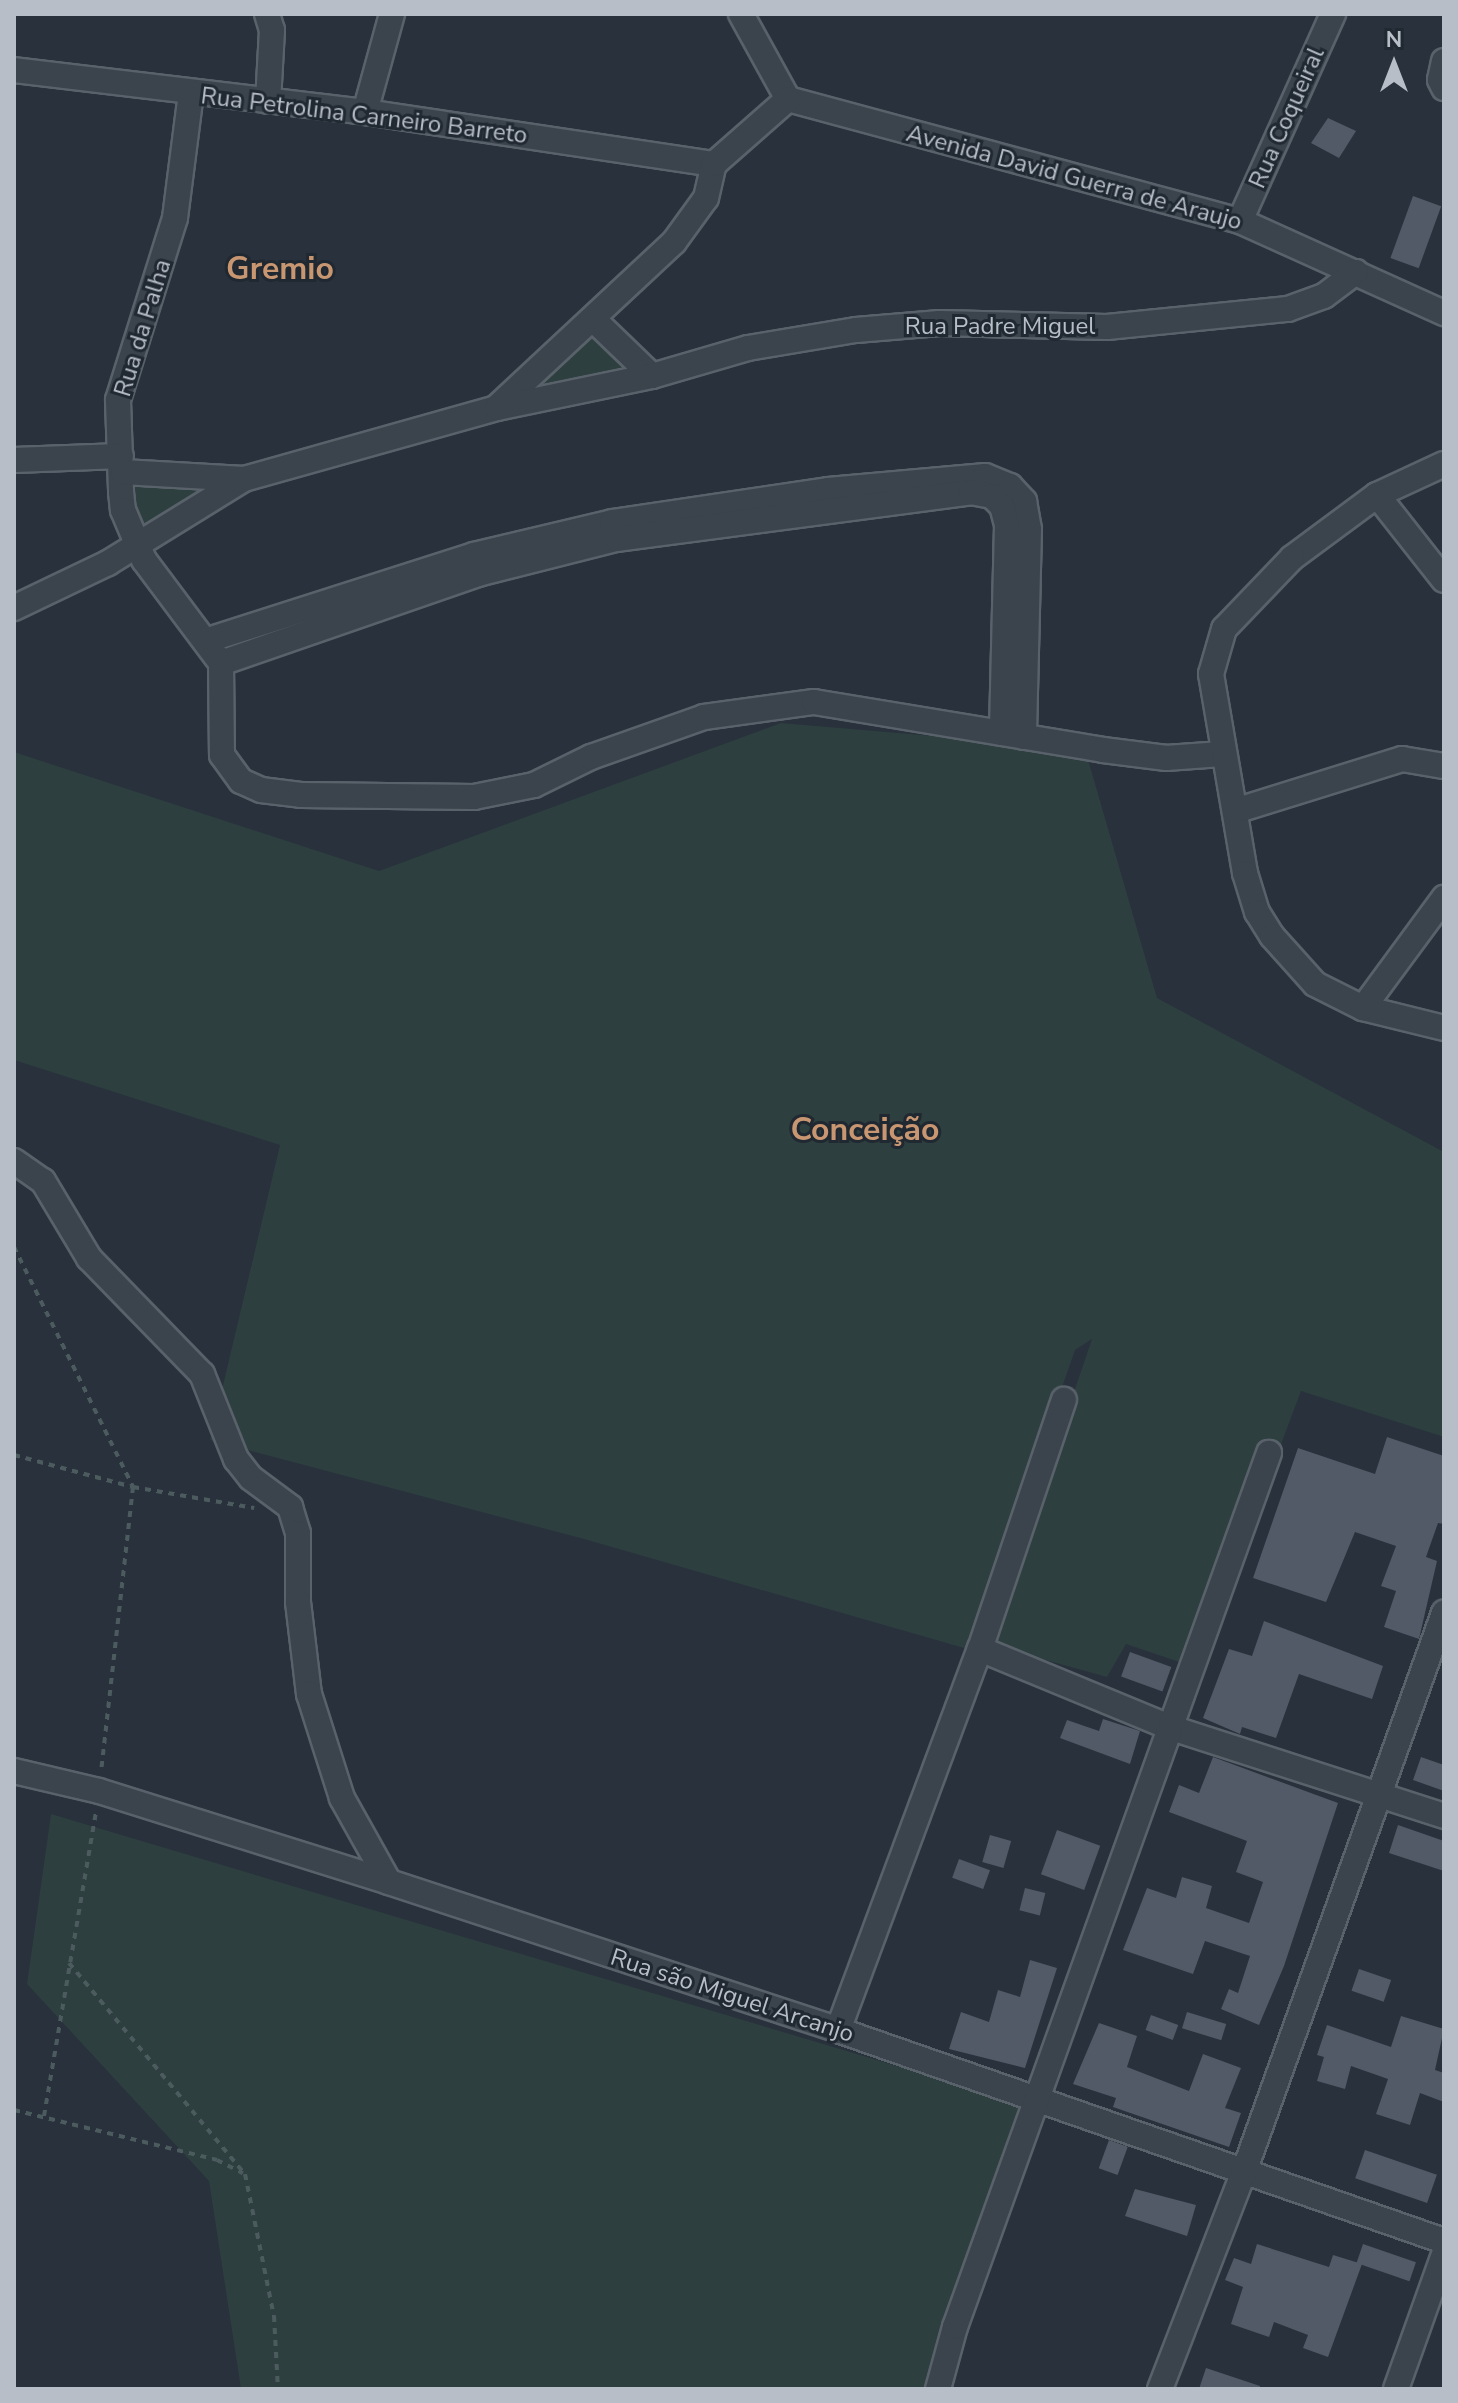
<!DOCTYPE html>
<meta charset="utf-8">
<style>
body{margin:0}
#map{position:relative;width:1458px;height:2403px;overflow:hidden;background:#28313c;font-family:"Nunito Sans",sans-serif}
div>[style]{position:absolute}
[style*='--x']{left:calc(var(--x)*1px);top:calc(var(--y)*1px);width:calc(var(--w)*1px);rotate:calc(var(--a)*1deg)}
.green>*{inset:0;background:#2d3f3f}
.building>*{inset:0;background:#515a66;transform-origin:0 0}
.path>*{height:4px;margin-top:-2px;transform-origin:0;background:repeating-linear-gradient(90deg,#4c5c5e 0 6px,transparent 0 12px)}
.roads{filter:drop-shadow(2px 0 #59616a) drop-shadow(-2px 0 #59616a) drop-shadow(0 2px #59616a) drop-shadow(0 -2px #59616a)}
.minor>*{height:24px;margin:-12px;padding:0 12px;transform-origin:12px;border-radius:12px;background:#3b434c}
span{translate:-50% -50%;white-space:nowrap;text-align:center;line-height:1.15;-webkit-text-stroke:6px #202831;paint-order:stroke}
.street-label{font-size:24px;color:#b8bec7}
.district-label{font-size:32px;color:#c89772;font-weight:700}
.frame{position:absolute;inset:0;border:16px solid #b8bec7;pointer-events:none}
.north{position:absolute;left:1354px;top:24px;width:80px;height:80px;-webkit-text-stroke:6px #202831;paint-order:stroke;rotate:0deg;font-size:22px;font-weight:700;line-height:32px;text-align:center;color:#b8bec7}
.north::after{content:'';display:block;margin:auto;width:28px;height:36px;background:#b8bec7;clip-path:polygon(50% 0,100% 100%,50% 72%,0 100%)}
</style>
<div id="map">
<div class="green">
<div style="clip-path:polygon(597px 307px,645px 373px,506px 407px)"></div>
<div style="clip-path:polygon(126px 476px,225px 482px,141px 537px)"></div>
<div style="clip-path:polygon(781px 723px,1085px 749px,1157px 998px,1444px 1152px,1444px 1437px,1301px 1391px,1197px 1668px,1126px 1644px,1107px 1677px,988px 1644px,1092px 1339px,1075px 1350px,971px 1650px,584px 1539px,210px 1440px,280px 1145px,14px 1060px,14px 752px,379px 871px)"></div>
<div style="clip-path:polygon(51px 1814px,1045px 2110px,943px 2389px,241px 2389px,209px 2181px,27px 1984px)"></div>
</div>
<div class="building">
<div style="clip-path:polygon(1328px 118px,1356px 131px,1339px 158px,1311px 143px)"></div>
<div style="left:1413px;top:196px;width:30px;height:66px;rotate:20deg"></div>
<div style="clip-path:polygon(1387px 1437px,1444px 1456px,1444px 1524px,1438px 1523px,1426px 1557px,1437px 1561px,1419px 1639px,1384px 1627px,1396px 1591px,1381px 1586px,1396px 1546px,1355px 1532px,1326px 1602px,1253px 1578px,1298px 1448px,1375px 1474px)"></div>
<div style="clip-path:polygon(1264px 1621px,1383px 1666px,1372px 1699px,1299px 1674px,1276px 1738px,1242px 1727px,1240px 1734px,1203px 1718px,1229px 1649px,1252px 1656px)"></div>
<div style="left:1130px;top:1652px;width:44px;height:26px;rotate:20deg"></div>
<div style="clip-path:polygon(1103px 1719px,1140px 1731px,1130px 1764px,1060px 1738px,1067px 1720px,1099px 1731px)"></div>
<div style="clip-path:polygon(1213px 1757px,1338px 1803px,1284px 1966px,1259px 2025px,1221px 2009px,1229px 1989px,1238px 1993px,1250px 1956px,1205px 1941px,1193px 1974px,1123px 1950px,1147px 1888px,1176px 1898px,1182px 1877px,1212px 1886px,1206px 1908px,1249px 1923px,1263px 1882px,1236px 1872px,1247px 1841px,1169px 1812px,1179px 1785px,1199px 1793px)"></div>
<div style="clip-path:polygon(1421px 1757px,1444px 1765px,1444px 1791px,1413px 1780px)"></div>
<div style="clip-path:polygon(1398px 1825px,1444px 1841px,1444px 1871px,1389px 1853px)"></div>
<div style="left:1057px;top:1830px;width:46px;height:47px;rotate:20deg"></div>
<div style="left:990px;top:1835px;width:22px;height:28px;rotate:16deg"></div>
<div style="left:959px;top:1859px;width:33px;height:20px;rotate:20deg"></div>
<div style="left:1025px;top:1888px;width:21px;height:23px;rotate:14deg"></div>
<div style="clip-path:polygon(1030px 1960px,1057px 1968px,1025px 2068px,949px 2049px,961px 2012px,989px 2022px,998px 1990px,1020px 1997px)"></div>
<div style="left:1359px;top:1969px;width:34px;height:23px;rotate:19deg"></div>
<div style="left:1187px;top:2012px;width:41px;height:17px;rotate:17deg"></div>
<div style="left:1151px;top:2015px;width:29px;height:16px;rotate:20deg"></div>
<div style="clip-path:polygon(1401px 2016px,1444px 2029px,1435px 2070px,1444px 2073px,1444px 2102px,1420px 2093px,1410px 2125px,1376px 2114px,1388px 2079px,1351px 2066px,1345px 2089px,1317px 2081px,1324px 2057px,1317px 2055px,1327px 2025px,1391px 2047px)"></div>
<div style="clip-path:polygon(1099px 2023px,1137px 2036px,1127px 2067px,1189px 2091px,1203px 2054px,1241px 2068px,1225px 2108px,1241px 2113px,1229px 2147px,1113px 2107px,1116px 2098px,1073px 2084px)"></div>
<div style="left:1109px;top:2140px;width:20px;height:30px;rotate:20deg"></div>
<div style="left:1365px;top:2150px;width:76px;height:30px;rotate:19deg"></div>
<div style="clip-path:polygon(1135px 2189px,1196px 2205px,1187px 2236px,1125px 2216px)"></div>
<div style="clip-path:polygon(1257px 2244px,1329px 2267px,1333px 2255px,1362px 2264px,1328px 2357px,1303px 2348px,1308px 2335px,1274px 2322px,1269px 2337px,1231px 2324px,1243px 2287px,1225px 2280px,1234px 2258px,1251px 2264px)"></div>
<div style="left:1363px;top:2244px;width:56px;height:20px;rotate:19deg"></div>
<div style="clip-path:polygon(1206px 2368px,1260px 2386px,1260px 2389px,1199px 2389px)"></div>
</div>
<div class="path">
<div style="--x:14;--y:1247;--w:268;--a:63.6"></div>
<div style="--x:133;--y:1487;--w:286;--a:96.4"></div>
<div style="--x:14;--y:1455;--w:123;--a:15.1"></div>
<div style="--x:133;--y:1487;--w:123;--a:9.8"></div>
<div style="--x:69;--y:1963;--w:275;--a:50.2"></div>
<div style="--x:245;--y:2174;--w:145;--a:78.5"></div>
<div style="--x:274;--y:2316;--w:73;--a:86.9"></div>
<div style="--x:14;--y:2110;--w:209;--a:13.8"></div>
<div style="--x:217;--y:2160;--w:29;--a:27"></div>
<div style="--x:44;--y:2116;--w:309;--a:-80.3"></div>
</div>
<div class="roads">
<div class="minor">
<div style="--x:267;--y:14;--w:17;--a:73"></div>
<div style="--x:272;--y:30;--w:71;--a:93.2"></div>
<div style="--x:741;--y:14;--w:97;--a:61.1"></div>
<div style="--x:1444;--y:61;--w:19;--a:102"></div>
<div style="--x:1440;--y:80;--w:9;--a:63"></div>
<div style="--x:14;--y:70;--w:354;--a:6.8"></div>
<div style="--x:365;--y:112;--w:353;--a:8.5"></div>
<div style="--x:191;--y:93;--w:126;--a:97.3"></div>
<div style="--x:175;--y:218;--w:191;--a:107.4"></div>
<div style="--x:118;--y:400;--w:92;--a:88.1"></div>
<div style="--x:121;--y:492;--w:18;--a:84"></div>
<div style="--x:123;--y:510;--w:54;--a:67.2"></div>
<div style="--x:144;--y:560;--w:129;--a:53.2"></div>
<div style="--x:221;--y:663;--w:92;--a:89.4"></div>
<div style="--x:222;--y:755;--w:32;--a:54"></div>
<div style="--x:241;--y:781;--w:22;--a:24"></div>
<div style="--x:261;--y:790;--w:40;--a:7.1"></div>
<div style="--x:301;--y:795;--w:173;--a:0.7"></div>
<div style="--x:474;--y:797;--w:61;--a:-11.3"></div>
<div style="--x:534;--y:785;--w:64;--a:-26.2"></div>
<div style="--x:591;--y:757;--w:120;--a:-19.5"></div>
<div style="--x:704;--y:717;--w:111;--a:-7.8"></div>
<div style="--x:814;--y:702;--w:293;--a:9.4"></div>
<div style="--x:1103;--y:750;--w:64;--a:7.2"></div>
<div style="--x:1166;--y:758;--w:56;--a:-4.1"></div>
<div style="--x:788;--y:99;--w:468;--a:15.1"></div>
<div style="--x:1240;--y:221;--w:224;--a:24.3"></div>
<div style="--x:365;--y:112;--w:102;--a:-74.6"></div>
<div style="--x:1240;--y:221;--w:227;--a:-65.8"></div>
<div style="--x:593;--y:319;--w:82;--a:44"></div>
<div style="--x:497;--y:407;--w:242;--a:-43"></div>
<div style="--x:674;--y:242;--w:54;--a:-54"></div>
<div style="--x:706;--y:198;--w:35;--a:-77"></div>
<div style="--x:714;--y:164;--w:98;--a:-41.3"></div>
<div style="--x:14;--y:460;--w:107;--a:-2.1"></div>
<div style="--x:1444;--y:464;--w:74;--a:155.2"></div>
<div style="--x:1377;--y:495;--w:106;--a:143.5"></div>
<div style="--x:1292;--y:558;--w:98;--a:133.8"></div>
<div style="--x:1224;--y:629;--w:47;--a:106.1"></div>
<div style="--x:1211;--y:674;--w:202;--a:80.3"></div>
<div style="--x:1245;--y:873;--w:41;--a:72.9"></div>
<div style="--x:1257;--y:912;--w:28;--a:58"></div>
<div style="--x:1272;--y:936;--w:64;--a:48.1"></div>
<div style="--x:1315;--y:984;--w:54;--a:26.6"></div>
<div style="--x:1363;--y:1008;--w:83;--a:13.9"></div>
<div style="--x:123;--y:472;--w:121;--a:3.3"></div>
<div style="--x:1377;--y:495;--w:108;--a:51.8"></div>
<div style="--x:14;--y:608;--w:104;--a:-25.6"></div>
<div style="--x:108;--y:563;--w:160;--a:-31.7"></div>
<div style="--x:244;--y:479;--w:263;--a:-15.7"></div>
<div style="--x:497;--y:408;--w:158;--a:-11.7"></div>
<div style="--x:652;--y:376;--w:100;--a:-16.3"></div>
<div style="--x:748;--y:348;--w:109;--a:-9.5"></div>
<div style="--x:856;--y:330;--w:84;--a:-4.8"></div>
<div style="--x:940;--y:323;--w:167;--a:1.4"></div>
<div style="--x:1107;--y:327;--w:182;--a:-5.7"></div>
<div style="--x:1288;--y:309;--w:38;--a:-20"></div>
<div style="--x:1324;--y:296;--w:40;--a:-37"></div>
<div style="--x:208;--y:640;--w:279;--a:-17.7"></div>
<div style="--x:474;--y:555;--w:142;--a:-13.4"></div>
<div style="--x:612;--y:522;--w:218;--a:-8.4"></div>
<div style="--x:828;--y:490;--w:158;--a:-5.1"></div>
<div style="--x:985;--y:476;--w:27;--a:22"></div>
<div style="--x:1010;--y:486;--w:21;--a:47"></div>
<div style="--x:1024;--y:501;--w:28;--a:80"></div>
<div style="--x:1029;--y:529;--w:208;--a:91.4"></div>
<div style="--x:221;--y:663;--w:272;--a:-19.1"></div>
<div style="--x:478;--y:574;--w:142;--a:-14.2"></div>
<div style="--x:616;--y:539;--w:358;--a:-7.5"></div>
<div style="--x:971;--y:492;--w:21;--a:11"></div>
<div style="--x:992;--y:496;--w:14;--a:45"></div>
<div style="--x:1002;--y:506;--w:20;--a:75"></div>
<div style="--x:1007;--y:525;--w:208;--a:91.4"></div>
<div style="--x:1235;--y:811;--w:175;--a:-17.3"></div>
<div style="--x:1402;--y:759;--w:43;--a:9.5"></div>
<div style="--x:1363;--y:1008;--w:137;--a:-53.6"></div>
<div style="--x:14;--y:1161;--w:35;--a:35"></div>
<div style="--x:43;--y:1181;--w:90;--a:59.1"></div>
<div style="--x:89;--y:1258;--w:162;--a:45.8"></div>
<div style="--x:202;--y:1374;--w:92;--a:68.2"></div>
<div style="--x:236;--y:1459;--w:24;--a:52"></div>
<div style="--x:251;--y:1478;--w:49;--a:36.6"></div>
<div style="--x:290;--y:1507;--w:27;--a:73"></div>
<div style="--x:298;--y:1533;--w:69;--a:90"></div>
<div style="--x:298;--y:1602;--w:93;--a:83.2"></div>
<div style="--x:309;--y:1694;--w:109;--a:72.4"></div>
<div style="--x:342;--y:1798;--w:96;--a:60.8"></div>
<div style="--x:980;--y:1649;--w:208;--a:22.4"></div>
<div style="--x:1172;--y:1728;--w:286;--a:17.9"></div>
<div style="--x:14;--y:1771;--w:87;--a:13.2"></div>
<div style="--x:99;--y:1791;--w:304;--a:17.4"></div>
<div style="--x:389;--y:1882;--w:473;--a:18.2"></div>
<div style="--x:838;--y:2030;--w:642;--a:19.2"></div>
<div style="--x:838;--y:2030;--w:407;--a:-69.6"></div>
<div style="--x:980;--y:1649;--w:263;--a:-71.4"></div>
<div style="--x:938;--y:2389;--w:64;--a:-74.7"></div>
<div style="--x:955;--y:2327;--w:929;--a:-70.24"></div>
<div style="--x:1160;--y:2389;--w:236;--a:-68.9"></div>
<div style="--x:1245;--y:2169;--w:591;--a:-70.31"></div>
<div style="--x:1396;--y:2389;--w:143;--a:-70.4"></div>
</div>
</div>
<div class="street-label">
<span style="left:364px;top:116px;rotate:7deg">Rua Petrolina Carneiro Barreto</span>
<span style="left:1287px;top:118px;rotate:-66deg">Rua Coqueiral</span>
<span style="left:1074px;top:178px;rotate:15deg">Avenida David Guerra de Araujo</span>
<span style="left:1000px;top:327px">Rua Padre Miguel</span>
<span style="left:143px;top:328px;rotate:-73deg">Rua da Palha</span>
<span style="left:732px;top:1996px;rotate:18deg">Rua são Miguel Arcanjo</span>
</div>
<div class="district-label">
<span style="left:280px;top:269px">Gremio</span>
<span style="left:865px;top:1130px">Conceição</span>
</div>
<div class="frame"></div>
<div class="north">N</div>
</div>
